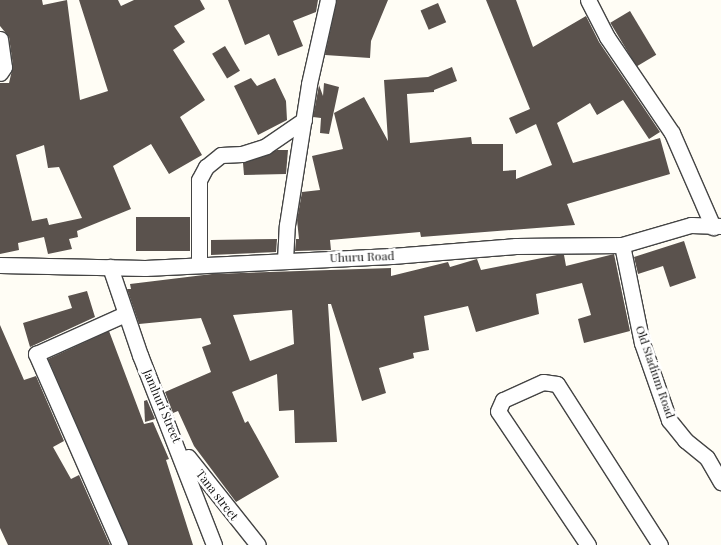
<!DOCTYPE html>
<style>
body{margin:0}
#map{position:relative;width:721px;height:545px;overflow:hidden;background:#fffdf5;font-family:"Playfair Display",serif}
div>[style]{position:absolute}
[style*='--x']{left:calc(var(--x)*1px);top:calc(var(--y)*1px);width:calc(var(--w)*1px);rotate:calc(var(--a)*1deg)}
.building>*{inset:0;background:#5a524d;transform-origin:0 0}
.roads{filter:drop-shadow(1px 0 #444) drop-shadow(-1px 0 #444) drop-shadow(0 1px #444) drop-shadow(0 -1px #444)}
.minor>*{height:15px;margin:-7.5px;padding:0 7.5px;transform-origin:7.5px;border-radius:7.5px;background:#fff}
span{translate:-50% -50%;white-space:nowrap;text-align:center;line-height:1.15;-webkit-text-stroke:5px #fff;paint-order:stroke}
.street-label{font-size:12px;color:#111}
</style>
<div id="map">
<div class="building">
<div style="clip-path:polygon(evenodd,0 0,42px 0,43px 5px,67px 0,80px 100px,108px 91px,79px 0,118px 0,121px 6px,134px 0,200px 0,205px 9px,174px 26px,185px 42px,173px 50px,205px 100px,180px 117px,202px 155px,169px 174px,151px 144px,113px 166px,131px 209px,77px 231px,78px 237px,69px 239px,72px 249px,48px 254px,44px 237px,18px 243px,19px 250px,0 254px,0 83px,9px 83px,13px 66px,9px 37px,0 26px,0 0,44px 145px,48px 168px,59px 167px,82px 218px,49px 225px,47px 218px,32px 221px,16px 155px,44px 145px)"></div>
<div style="clip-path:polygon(228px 0,318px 0,316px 12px,293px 21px,303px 46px,278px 56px,269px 34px,245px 45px)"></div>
<div style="clip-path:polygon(337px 0,388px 0,371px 41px,370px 58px,325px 55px)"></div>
<div style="clip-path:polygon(486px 0,516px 0,533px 47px,586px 16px,599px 42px,660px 132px,649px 139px,623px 100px,597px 115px,590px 103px,557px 123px,573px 163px,660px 138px,670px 174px,567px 204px,575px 225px,421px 237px,420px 232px,330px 240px,331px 250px,295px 251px,296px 239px,299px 239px,297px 220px,302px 192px,320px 190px,312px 156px,343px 149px,334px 113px,364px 97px,388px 141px,384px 80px,428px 77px,452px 67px,457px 81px,434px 90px,434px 92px,407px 94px,410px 143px,471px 137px,472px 144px,503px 144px,503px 171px,516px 170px,516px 179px,552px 165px,536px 124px,516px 134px,509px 118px,530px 109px)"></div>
<div style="left:438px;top:3px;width:21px;height:19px;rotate:67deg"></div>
<div style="left:630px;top:11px;width:51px;height:23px;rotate:59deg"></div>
<div style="left:225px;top:46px;width:29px;height:15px;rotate:59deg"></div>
<div style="clip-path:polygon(251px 78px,257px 86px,275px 78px,286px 101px,287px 120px,258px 135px,234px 86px)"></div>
<div style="clip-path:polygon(324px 83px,339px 87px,329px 134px,320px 133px,321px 118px,313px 117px,319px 85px,323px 96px)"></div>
<div style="clip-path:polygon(277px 150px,288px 150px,286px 174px,244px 175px,243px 163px)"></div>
<div style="left:190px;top:217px;width:34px;height:54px;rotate:90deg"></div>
<div style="clip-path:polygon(277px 239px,276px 252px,211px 255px,211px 240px)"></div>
<div style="clip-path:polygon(684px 241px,696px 278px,670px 287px,663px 266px,638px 274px,634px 257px)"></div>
<div style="clip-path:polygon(evenodd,614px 254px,630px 331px,584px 343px,578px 319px,591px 315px,582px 283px,536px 294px,539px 314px,476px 332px,468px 306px,424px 316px,429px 350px,413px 353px,414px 358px,379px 368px,386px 393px,362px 401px,331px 304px,328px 304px,337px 442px,295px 443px,294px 410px,279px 411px,277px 374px,232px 392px,245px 423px,248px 421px,279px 477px,236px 502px,194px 446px,178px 411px,173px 413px,165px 392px,211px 372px,202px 347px,211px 344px,201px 318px,139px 324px,127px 289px,131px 289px,130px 284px,212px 274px,391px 268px,391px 276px,448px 262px,450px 267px,477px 259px,481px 270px,557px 255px,564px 255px,566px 266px,614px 254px,292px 310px,294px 344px,250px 361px,233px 315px,292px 310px)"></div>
<div style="clip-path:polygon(87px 291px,95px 317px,30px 347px,23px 323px,72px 308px,68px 296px)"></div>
<div style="clip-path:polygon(0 325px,24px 380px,36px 376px,64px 441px,53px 447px,71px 479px,79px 475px,110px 545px,8px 545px,0 528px)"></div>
<div style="clip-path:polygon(109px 331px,144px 424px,153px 422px,169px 459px,166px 460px,193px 545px,129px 545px,48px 359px)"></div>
<div style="clip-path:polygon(147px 400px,155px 419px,145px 422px,144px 401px)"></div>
</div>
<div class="roads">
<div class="minor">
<div style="--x:588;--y:0;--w:42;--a:62.8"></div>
<div style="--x:607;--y:37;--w:116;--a:55.9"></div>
<div style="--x:672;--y:133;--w:103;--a:66.4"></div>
<div style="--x:0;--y:39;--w:28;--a:82"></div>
<div style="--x:4;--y:67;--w:7;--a:124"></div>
<div style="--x:622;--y:245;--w:100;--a:78.5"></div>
<div style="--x:642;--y:343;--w:82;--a:70.7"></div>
<div style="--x:669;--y:420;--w:26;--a:51"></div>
<div style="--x:685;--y:440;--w:28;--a:39"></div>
<div style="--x:707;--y:458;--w:28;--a:60"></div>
<div style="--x:285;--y:260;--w:35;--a:-87"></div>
<div style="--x:287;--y:225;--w:143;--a:-81.1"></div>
<div style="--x:309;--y:84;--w:86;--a:-77.3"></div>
<div style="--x:0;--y:265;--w:145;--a:1.2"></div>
<div style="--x:145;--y:268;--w:247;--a:-2.8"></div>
<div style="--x:392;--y:256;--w:124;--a:-4.6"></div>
<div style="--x:516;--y:246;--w:106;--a:-0.5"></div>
<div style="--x:622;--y:245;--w:72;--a:-16.2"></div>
<div style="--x:691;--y:225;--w:30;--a:2"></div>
<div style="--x:199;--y:265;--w:85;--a:-90"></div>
<div style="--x:199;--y:180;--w:15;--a:-62"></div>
<div style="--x:206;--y:167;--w:19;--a:-39"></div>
<div style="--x:221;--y:155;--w:21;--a:-3"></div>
<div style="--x:242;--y:154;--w:25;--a:-18"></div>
<div style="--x:266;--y:146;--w:46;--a:-34.4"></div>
<div style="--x:110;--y:267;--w:93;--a:71.2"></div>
<div style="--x:140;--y:355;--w:204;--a:68.7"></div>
<div style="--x:188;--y:457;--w:112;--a:51.5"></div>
<div style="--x:120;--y:545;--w:209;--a:-113.7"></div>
<div style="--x:36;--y:354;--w:98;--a:-24.2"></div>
<div style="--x:588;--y:545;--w:161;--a:-123.9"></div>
<div style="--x:498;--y:411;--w:12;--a:-66"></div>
<div style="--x:503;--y:400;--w:44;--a:-24.2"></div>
<div style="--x:543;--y:382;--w:14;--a:8"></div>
<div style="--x:557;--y:384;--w:191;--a:57.4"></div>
</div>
</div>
<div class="street-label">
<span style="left:362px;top:257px;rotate:-2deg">Uhuru Road</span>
<span style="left:655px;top:372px;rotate:71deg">Old Stadium Road</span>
<span style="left:162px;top:406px;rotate:67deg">Jamhuri Street</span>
<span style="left:217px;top:495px;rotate:52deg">Tana street</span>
</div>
</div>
